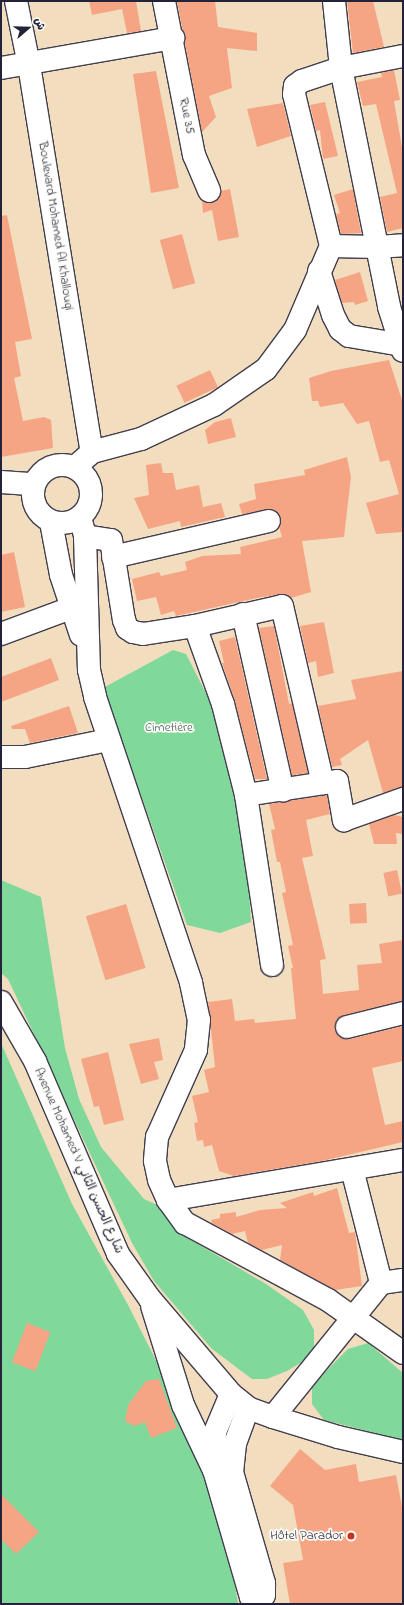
<!DOCTYPE html>
<meta charset="utf-8">
<style>
body{margin:0}
#map{position:relative;width:404px;height:1605px;overflow:hidden;background:#f2ddbf;font-family:"Indie Flower","Playpen Sans Arabic",sans-serif}
div>[style]{position:absolute}
[style*='--x']{left:calc(var(--x)*1px);top:calc(var(--y)*1px);width:calc(var(--w)*1px);rotate:calc(var(--a)*1deg)}
.green>*{inset:0;background:#81d89b}
.building>*{inset:0;background:#f6a584;transform-origin:0 0}
.roads{filter:drop-shadow(1px 0 #413e4f) drop-shadow(-1px 0 #413e4f) drop-shadow(0 1px #413e4f) drop-shadow(0 -1px #413e4f)}
.minor>*{height:22px;margin:-11px;padding:0 11px;transform-origin:11px;border-radius:11px;background:#fff}
.minor>.ring{margin:-11px;padding:0;box-sizing:content-box;background:none;border:22px solid #fff;border-radius:50%}
.major>*{height:22px;margin:-11px;padding:0 11px;transform-origin:11px;border-radius:11px;background:#fff}
.dots>*{width:11px;height:11px;translate:-50% -50%;box-sizing:border-box;border:2px solid #fdfcf7;border-radius:50%}
span{translate:-50% -50%;white-space:nowrap;text-align:center;line-height:1.15;-webkit-text-stroke:3.5px #fdfcf7;paint-order:stroke}
.street-label{font-size:13px;color:#22223b}
.park-label{font-size:13px;color:#43625d}
.poi-label{font-size:13px;color:#22223b}
.right{translate:-100% -50%;text-align:right}
.frame{position:absolute;inset:0;border:2px solid #22223b;pointer-events:none}
.north{position:absolute;left:8px;top:8px;width:40px;height:40px;-webkit-text-stroke:3px #fdfcf7;paint-order:stroke;rotate:70deg;font-size:11px;font-weight:700;line-height:16px;text-align:center;color:#22223b}
.north::after{content:'';display:block;margin:auto;width:14px;height:18px;background:#22223b;clip-path:polygon(50% 0,100% 100%,50% 72%,0 100%)}
</style>
<div id="map">
<div class="green">
<div style="clip-path:polygon(173px 650px,186px 654px,215px 711px,246px 840px,251px 922px,220px 933px,187px 925px,103px 688px)"></div>
<div style="clip-path:polygon(1px 880px,41px 897px,65px 1048px,79px 1099px,101px 1147px,144px 1199px,162px 1207px,174px 1230px,266px 1284px,303px 1310px,314px 1330px,314px 1350px,305px 1360px,287px 1371px,267px 1379px,252px 1379px,212px 1349px,154px 1281px,132px 1243px,8px 979px,1px 973px)"></div>
<div style="clip-path:polygon(1px 1043px,72px 1204px,128px 1305px,175px 1398px,226px 1525px,238px 1604px,1px 1604px)"></div>
<div style="clip-path:polygon(368px 1343px,403px 1373px,403px 1440px,324px 1420px,312px 1404px,312px 1388px,327px 1370px,348px 1349px)"></div>
</div>
<div class="building">
<div style="clip-path:polygon(89px 1px,136px 1px,141px 31px,127px 33px,122px 9px,92px 15px)"></div>
<div style="clip-path:polygon(177px 1px,215px 1px,218px 27px,257px 33px,257px 51px,227px 48px,232px 88px,209px 96px,216px 117px,202px 132px)"></div>
<div style="clip-path:polygon(347px 1px,373px 1px,384px 47px,353px 53px)"></div>
<div style="clip-path:polygon(394px 70px,400px 100px,394px 101px,403px 153px,403px 228px,387px 232px,380px 197px,397px 193px,376px 104px,363px 106px,357px 82px,382px 77px,381px 73px)"></div>
<div style="clip-path:polygon(156px 71px,179px 188px,151px 193px,133px 74px)"></div>
<div style="clip-path:polygon(325px 102px,338px 156px,323px 159px,320px 130px,316px 131px,310px 105px)"></div>
<div style="clip-path:polygon(283px 103px,291px 136px,257px 147px,247px 109px)"></div>
<div style="clip-path:polygon(230px 189px,239px 237px,218px 241px,212px 210px,203px 213px,202px 201px,214px 202px,221px 191px)"></div>
<div style="clip-path:polygon(353px 189px,361px 233px,341px 234px,336px 214px,340px 213px,334px 195px)"></div>
<div style="clip-path:polygon(7px 215px,32px 339px,15px 342px,21px 376px,14px 378px,23px 421px,44px 417px,51px 420px,53px 448px,1px 457px,1px 216px)"></div>
<div style="left:182px;top:234px;width:51px;height:23px;rotate:75deg"></div>
<div style="clip-path:polygon(360px 272px,368px 301px,355px 305px,354px 302px,342px 303px,335px 280px)"></div>
<div style="clip-path:polygon(389px 360px,403px 403px,403px 532px,376px 534px,366px 503px,399px 494px,389px 460px,380px 462px,369px 421px,357px 424px,343px 403px,320px 407px,318px 401px,312px 401px,309px 378px,331px 371px)"></div>
<div style="left:210px;top:370px;width:19px;height:37px;rotate:65deg"></div>
<div style="clip-path:polygon(231px 418px,236px 437px,208px 444px,205px 430px,215px 422px)"></div>
<div style="clip-path:polygon(347px 457px,351px 477px,344px 537px,302px 541px,311px 592px,291px 598px,286px 594px,262px 597px,176px 616px,174px 611px,161px 615px,156px 597px,137px 601px,132px 579px,159px 572px,161px 576px,187px 570px,185px 562px,202px 556px,241px 554px,240px 547px,282px 537px,279px 527px,281px 518px,273px 509px,242px 514px,239px 504px,256px 499px,254px 484px,305px 475px,304px 470px)"></div>
<div style="clip-path:polygon(161px 463px,163px 473px,173px 473px,176px 490px,199px 485px,203px 507px,221px 503px,225px 517px,181px 527px,180px 521px,148px 529px,134px 498px,149px 495px,146px 465px)"></div>
<div style="clip-path:polygon(14px 552px,25px 607px,1px 612px,1px 555px)"></div>
<div style="clip-path:polygon(324px 622px,334px 673px,318px 677px,316px 661px,308px 663px,300px 626px)"></div>
<div style="clip-path:polygon(274px 626px,289px 704px,292px 703px,308px 773px,292px 775px,259px 628px)"></div>
<div style="clip-path:polygon(235px 637px,267px 779px,255px 779px,235px 701px,222px 663px,224px 663px,219px 641px)"></div>
<div style="clip-path:polygon(51px 658px,59px 680px,1px 702px,1px 677px)"></div>
<div style="clip-path:polygon(403px 671px,403px 787px,383px 793px,368px 740px,340px 759px,342px 765px,332px 767px,318px 706px,356px 699px,351px 680px)"></div>
<div style="clip-path:polygon(69px 706px,78px 733px,30px 743px,25px 729px,12px 729px,11px 726px)"></div>
<div style="clip-path:polygon(327px 795px,330px 814px,306px 820px,313px 856px,302px 858px,326px 959px,320px 960px,323px 994px,359px 990px,357px 965px,382px 963px,379px 944px,403px 940px,403px 1001px,344px 1015px,335px 1023px,335px 1030px,338px 1036px,350px 1039px,403px 1026px,403px 1061px,372px 1068px,385px 1125px,403px 1121px,403px 1142px,322px 1161px,234px 1176px,219px 1171px,212px 1145px,204px 1147px,203px 1140px,197px 1141px,194px 1123px,198px 1122px,192px 1096px,209px 1092px,204px 1070px,215px 1067px,208px 1002px,232px 999px,235px 1021px,254px 1019px,255px 1023px,296px 1019px,291px 968px,293px 968px,288px 946px,293px 945px,282px 893px,286px 892px,280px 862px,277px 862px,271px 830px,275px 829px,269px 804px)"></div>
<div style="clip-path:polygon(394px 815px,403px 817px,403px 834px,396px 833px,397px 844px,374px 844px,369px 824px)"></div>
<div style="left:397px;top:870px;width:24px;height:14px;rotate:78deg"></div>
<div style="left:366px;top:903px;width:20px;height:17px;rotate:87deg"></div>
<div style="left:126px;top:904px;width:67px;height:42px;rotate:73deg"></div>
<div style="clip-path:polygon(159px 1038px,163px 1060px,154px 1062px,159px 1079px,141px 1084px,129px 1044px)"></div>
<div style="clip-path:polygon(108px 1052px,124px 1120px,104px 1125px,99px 1106px,94px 1107px,81px 1059px)"></div>
<div style="clip-path:polygon(337px 1188px,349px 1233px,355px 1232px,362px 1286px,335px 1290px,280px 1260px,282px 1245px,262px 1250px,248px 1243px,245px 1231px,232px 1234px,212px 1223px,211px 1220px,220px 1218px,220px 1214px,236px 1212px,236px 1217px,260px 1210px,287px 1208px,280px 1203px,313px 1192px,314px 1196px)"></div>
<div style="left:27px;top:1323px;width:25px;height:42px;rotate:21deg"></div>
<div style="clip-path:polygon(159px 1379px,177px 1428px,151px 1438px,145px 1422px,134px 1426px,125px 1421px,128px 1405px,146px 1381px)"></div>
<div style="clip-path:polygon(300px 1449px,325px 1470px,356px 1464px,359px 1482px,396px 1475px,403px 1512px,403px 1604px,290px 1604px,283px 1563px,303px 1560px,293px 1505px,270px 1486px)"></div>
<div style="clip-path:polygon(1px 1494px,39px 1532px,16px 1554px,1px 1539px)"></div>
</div>
<div class="roads">
<div class="minor">
<div style="--x:16;--y:1;--w:65;--a:78.5"></div>
<div style="--x:29;--y:65;--w:392;--a:80.8"></div>
<div style="--x:164;--y:1;--w:157;--a:79"></div>
<div style="--x:194;--y:155;--w:39;--a:67"></div>
<div style="--x:334;--y:1;--w:67;--a:84"></div>
<div style="--x:341;--y:68;--w:244;--a:78.6"></div>
<div style="--x:389;--y:307;--w:46;--a:72.3"></div>
<div style="--x:1;--y:68;--w:175;--a:-9.9"></div>
<div style="--x:331;--y:246;--w:156;--a:-103.7"></div>
<div style="--x:294;--y:94;--w:8;--a:-83"></div>
<div style="--x:295;--y:86;--w:9;--a:-36"></div>
<div style="--x:302;--y:81;--w:41;--a:-18.4"></div>
<div style="--x:341;--y:68;--w:63;--a:-11"></div>
<div style="--x:319;--y:271;--w:46;--a:72.3"></div>
<div style="--x:333;--y:315;--w:16;--a:63"></div>
<div style="--x:340;--y:329;--w:11;--a:38"></div>
<div style="--x:349;--y:336;--w:55;--a:9.5"></div>
<div class="ring" style="left:33px;top:465px;width:36px;height:36px"></div>
<div style="--x:75;--y:467;--w:23;--a:-41"></div>
<div style="--x:92;--y:452;--w:51;--a:-14.9"></div>
<div style="--x:141;--y:439;--w:81;--a:-25"></div>
<div style="--x:214;--y:405;--w:63;--a:-34.7"></div>
<div style="--x:266;--y:369;--w:49;--a:-53.4"></div>
<div style="--x:295;--y:330;--w:91;--a:-66.8"></div>
<div style="--x:331;--y:246;--w:46;--a:1.2"></div>
<div style="--x:377;--y:247;--w:26;--a:-4"></div>
<div style="--x:1;--y:482;--w:32;--a:4"></div>
<div style="--x:80;--y:517;--w:20;--a:75"></div>
<div style="--x:85;--y:536;--w:134;--a:88.3"></div>
<div style="--x:89;--y:670;--w:28;--a:77"></div>
<div style="--x:95;--y:697;--w:302;--a:71.4"></div>
<div style="--x:191;--y:983;--w:38;--a:78"></div>
<div style="--x:199;--y:1020;--w:30;--a:96"></div>
<div style="--x:196;--y:1050;--w:95;--a:114.1"></div>
<div style="--x:157;--y:1137;--w:24;--a:95"></div>
<div style="--x:155;--y:1161;--w:19;--a:78"></div>
<div style="--x:159;--y:1180;--w:22;--a:66"></div>
<div style="--x:168;--y:1200;--w:29;--a:54"></div>
<div style="--x:185;--y:1223;--w:162;--a:28.3"></div>
<div style="--x:328;--y:1300;--w:92;--a:35.2"></div>
<div style="--x:51;--y:522;--w:54;--a:79.3"></div>
<div style="--x:61;--y:575;--w:63;--a:71.6"></div>
<div style="--x:85;--y:536;--w:26;--a:9"></div>
<div style="--x:111;--y:540;--w:81;--a:80.8"></div>
<div style="--x:124;--y:620;--w:9;--a:69"></div>
<div style="--x:127;--y:628;--w:7;--a:34"></div>
<div style="--x:133;--y:632;--w:10;--a:11"></div>
<div style="--x:143;--y:634;--w:53;--a:-8.7"></div>
<div style="--x:195;--y:626;--w:89;--a:-12.9"></div>
<div style="--x:282;--y:606;--w:182;--a:77"></div>
<div style="--x:113;--y:557;--w:160;--a:-13"></div>
<div style="--x:243;--y:614;--w:181;--a:77.3"></div>
<div style="--x:195;--y:626;--w:83;--a:70.3"></div>
<div style="--x:223;--y:704;--w:94;--a:75.8"></div>
<div style="--x:246;--y:795;--w:92;--a:-8.7"></div>
<div style="--x:337;--y:781;--w:40;--a:80"></div>
<div style="--x:344;--y:820;--w:63;--a:-19.6"></div>
<div style="--x:1;--y:634;--w:75;--a:-20.4"></div>
<div style="--x:1;--y:757;--w:24;--a:0"></div>
<div style="--x:25;--y:757;--w:85;--a:-11.6"></div>
<div style="--x:246;--y:795;--w:172;--a:81.3"></div>
<div style="--x:347;--y:1027;--w:58;--a:-14"></div>
<div style="--x:352;--y:1169;--w:118;--a:75.7"></div>
<div style="--x:168;--y:1200;--w:238;--a:-9.7"></div>
<div style="--x:273;--y:1417;--w:172;--a:-51.1"></div>
<div style="--x:381;--y:1283;--w:22;--a:-8"></div>
</div>
<div class="major">
<div style="--x:1;--y:1002;--w:68;--a:60"></div>
<div style="--x:35;--y:1061;--w:210;--a:66.7"></div>
<div style="--x:118;--y:1254;--w:55;--a:54.6"></div>
<div style="--x:150;--y:1299;--w:125;--a:49.5"></div>
<div style="--x:231;--y:1394;--w:22;--a:39"></div>
<div style="--x:248;--y:1408;--w:27;--a:20"></div>
<div style="--x:273;--y:1417;--w:68;--a:17.1"></div>
<div style="--x:338;--y:1437;--w:67;--a:13"></div>
<div style="--x:152;--y:1306;--w:104;--a:72.6"></div>
<div style="--x:183;--y:1405;--w:68;--a:64.6"></div>
<div style="--x:231;--y:1394;--w:41;--a:112.8"></div>
<div style="--x:215;--y:1432;--w:38;--a:92"></div>
<div style="--x:214;--y:1470;--w:132;--a:73.8"></div>
<div style="--x:251;--y:1597;--w:9;--a:49"></div>
<div style="--x:248;--y:1408;--w:38;--a:110"></div>
<div style="--x:235;--y:1444;--w:28;--a:96"></div>
<div style="--x:232;--y:1472;--w:116;--a:73.9"></div>
<div style="--x:264;--y:1583;--w:12;--a:90"></div>
<div style="--x:264;--y:1595;--w:10;--a:119"></div>
</div>
</div>
<div class="dots">
<div style="left:351px;top:1536px;background:#c8321e"></div>
</div>
<div class="street-label">
<span style="left:186px;top:116px;rotate:79deg">Rue 35</span>
<span style="left:55px;top:226px;rotate:81deg">Boulevard Mohamed Al Khallouqi</span>
<span style="left:78px;top:1161px;rotate:66deg">Avenue Mohamed V شارع الحسن الثاني</span>
</div>
<div class="park-label">
<span style="left:169px;top:728px">Cimetière</span>
</div>
<div class="poi-label">
<span class="right" style="left:343px;top:1536px">Hôtel Parador</span>
</div>
<div class="frame"></div>
<div class="north">ش</div>
</div>
